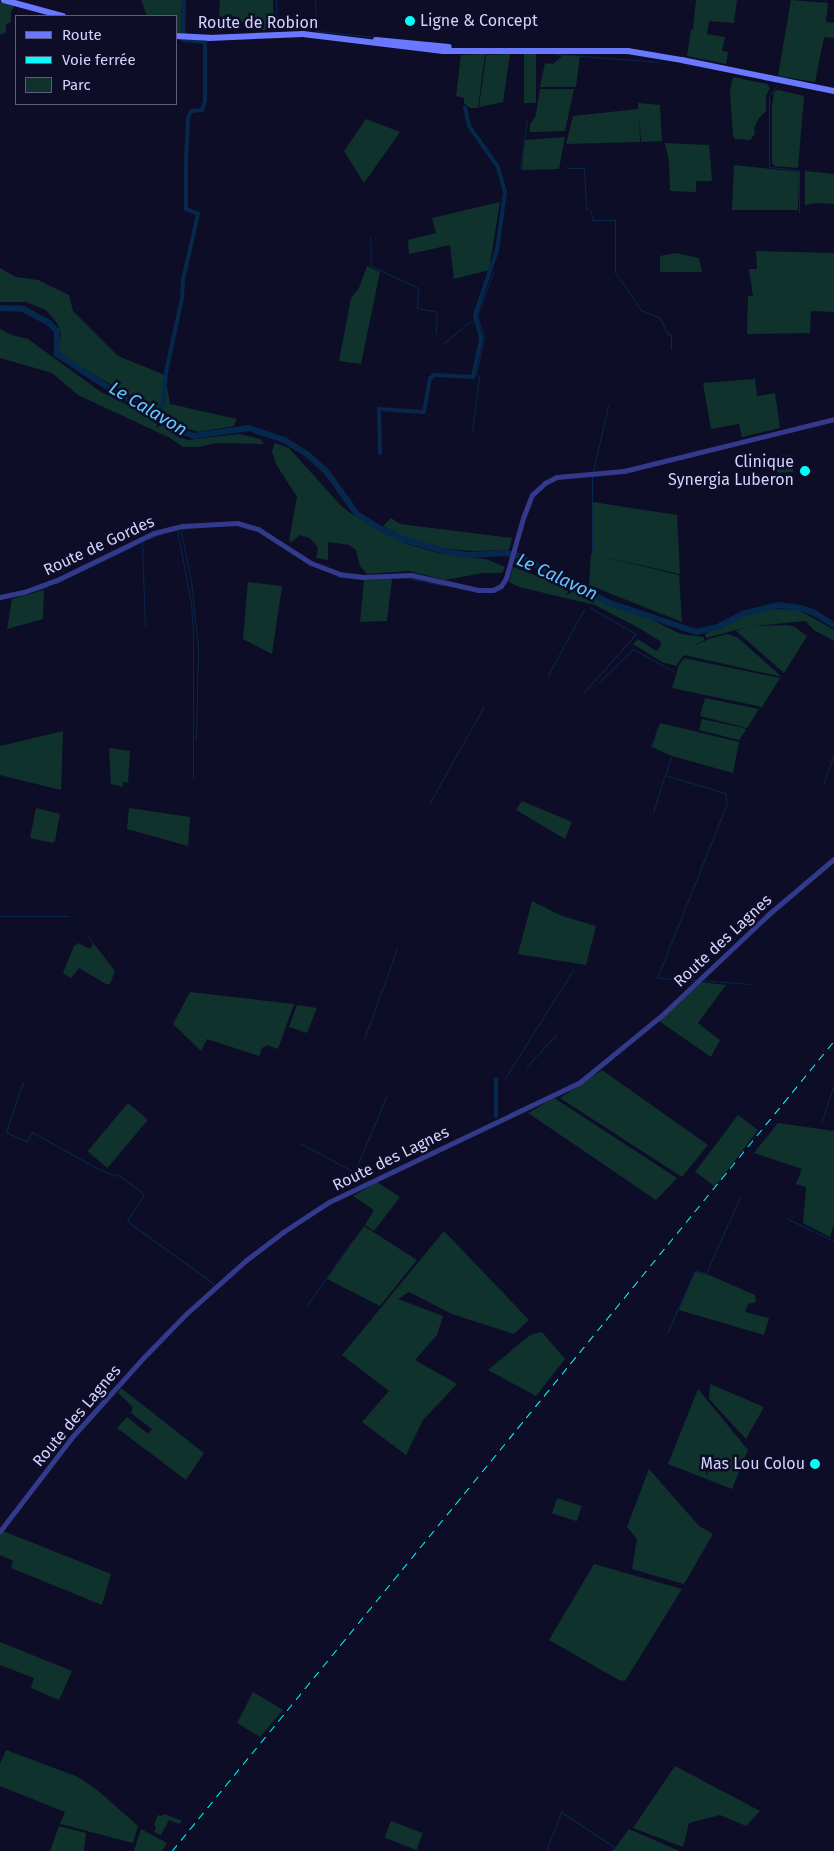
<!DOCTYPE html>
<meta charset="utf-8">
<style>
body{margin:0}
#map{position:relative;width:834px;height:1851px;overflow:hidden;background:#0e0d27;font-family:"Fira Sans",sans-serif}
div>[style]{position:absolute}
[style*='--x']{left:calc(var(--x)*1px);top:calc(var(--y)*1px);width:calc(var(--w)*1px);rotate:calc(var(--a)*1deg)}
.green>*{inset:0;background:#0f322d;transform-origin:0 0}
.stream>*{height:1px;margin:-0.5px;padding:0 0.5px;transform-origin:0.5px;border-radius:0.5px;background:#06284c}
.canal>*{height:4px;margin:-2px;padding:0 2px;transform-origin:2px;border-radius:2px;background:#06284c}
.river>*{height:6px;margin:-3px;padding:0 3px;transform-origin:3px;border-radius:3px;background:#06284c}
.tertiary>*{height:5px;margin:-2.5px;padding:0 2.5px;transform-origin:2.5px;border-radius:2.5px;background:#33398b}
.secondary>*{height:5.5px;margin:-2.75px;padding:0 2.75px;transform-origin:2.75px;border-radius:2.75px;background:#6a77ff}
.rail>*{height:1px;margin-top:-0.5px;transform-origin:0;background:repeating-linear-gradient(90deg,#00fefa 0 8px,transparent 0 14px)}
.dots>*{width:14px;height:14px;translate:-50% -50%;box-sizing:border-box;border:2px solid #0e0d27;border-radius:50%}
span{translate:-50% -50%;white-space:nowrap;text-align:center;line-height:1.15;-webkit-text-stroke:5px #0e0d27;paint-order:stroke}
.poi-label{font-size:16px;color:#d3d3ff}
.left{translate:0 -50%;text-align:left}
.right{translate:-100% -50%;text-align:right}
.street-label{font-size:16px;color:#d3d3ff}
.water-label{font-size:18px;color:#61c8ff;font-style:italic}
.legend{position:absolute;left:15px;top:15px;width:162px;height:90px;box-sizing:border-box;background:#0e0d27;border:1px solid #5d5c7d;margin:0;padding:6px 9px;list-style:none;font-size:15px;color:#d3d3ff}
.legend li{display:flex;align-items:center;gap:10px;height:25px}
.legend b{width:25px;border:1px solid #5d5c7d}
</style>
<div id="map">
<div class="green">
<div style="clip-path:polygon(141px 0,182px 0,181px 33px,176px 33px,176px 16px,147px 16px)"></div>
<div style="clip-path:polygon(220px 0,273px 0,274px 30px,254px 30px,248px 23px,226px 19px,219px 16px)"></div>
<div style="clip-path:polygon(696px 0,737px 0,734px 23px,709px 21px,707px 34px,725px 37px,722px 51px,728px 52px,726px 64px,687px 56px,691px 30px,693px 29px)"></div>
<div style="clip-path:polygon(791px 0,828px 3px,826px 22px,834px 23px,834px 38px,824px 37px,815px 82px,778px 76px)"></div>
<div style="clip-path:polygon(0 2px,14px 6px,11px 12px,11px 22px,6px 24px,6px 32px,0 35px)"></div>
<div style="clip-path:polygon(485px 54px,478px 108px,470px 108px,464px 103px,464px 98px,456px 96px,461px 55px)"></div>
<div style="clip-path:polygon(510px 54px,503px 102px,479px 107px,486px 55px)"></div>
<div style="left:524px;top:54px;width:12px;height:49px"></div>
<div style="clip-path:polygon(563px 55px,580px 56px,576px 87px,540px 87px,545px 63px,553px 64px)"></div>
<div style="clip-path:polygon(733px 77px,767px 84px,770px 88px,766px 96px,766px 111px,759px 118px,754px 128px,755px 134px,750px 140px,735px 139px,733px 135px,730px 91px)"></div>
<div style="clip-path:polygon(540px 89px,574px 89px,565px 131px,530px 132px,530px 125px,536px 115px)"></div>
<div style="clip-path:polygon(778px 90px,804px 96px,798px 168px,774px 166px,772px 163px,772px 107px,774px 92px)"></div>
<div style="clip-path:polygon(638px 103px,660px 105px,662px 141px,641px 142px,639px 113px,640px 142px,566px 144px,573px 116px,638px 109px)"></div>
<div style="clip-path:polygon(366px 119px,400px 132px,364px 183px,344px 151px)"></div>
<div style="clip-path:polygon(565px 137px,559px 169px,522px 170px,525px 140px)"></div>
<div style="clip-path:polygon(665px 143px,709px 145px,712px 181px,696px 181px,696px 192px,670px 191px,669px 161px)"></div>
<div style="clip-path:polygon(734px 165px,799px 172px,798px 210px,732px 210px)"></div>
<div style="clip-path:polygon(805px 171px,834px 174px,834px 204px,817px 203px,805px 205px)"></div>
<div style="clip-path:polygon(500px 202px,489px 270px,454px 279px,450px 245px,409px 254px,408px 240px,436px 233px,432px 218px)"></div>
<div style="clip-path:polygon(756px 251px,834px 253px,834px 312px,811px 311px,810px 333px,747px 334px,748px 296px,753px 296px,749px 269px,757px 269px)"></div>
<div style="clip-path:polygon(675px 253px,699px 258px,702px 272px,660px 272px,660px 256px)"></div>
<div style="clip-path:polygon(367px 266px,380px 272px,361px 364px,339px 361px,351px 298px,359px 288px)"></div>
<div style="clip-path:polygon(0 268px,16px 277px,38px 280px,69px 295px,73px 311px,118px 356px,165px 375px,170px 404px,237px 419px,234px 426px,199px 432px,185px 428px,59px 354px,61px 333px,57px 323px,46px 310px,26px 302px,0 302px)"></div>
<div style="clip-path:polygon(0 329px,12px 335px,28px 339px,101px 392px,138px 410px,167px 428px,178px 437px,188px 440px,238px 434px,260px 439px,264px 444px,216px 443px,199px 447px,183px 447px,170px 438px,78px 395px,52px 373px,0 358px)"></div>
<div style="clip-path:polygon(755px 379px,757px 396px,775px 393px,780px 428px,742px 437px,739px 424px,711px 429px,703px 383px)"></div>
<div style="clip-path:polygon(275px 443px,289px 448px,342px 507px,356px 517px,407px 544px,441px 554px,486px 559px,505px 567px,502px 573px,483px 573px,445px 580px,409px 571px,367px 574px,360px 566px,356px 550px,349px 545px,328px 542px,328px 560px,316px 558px,318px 548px,310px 538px,300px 535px,292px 542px,289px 541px,297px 497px,276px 464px,272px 451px)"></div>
<div style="clip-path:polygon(781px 455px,793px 456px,793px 472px,774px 473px)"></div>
<div style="clip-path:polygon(593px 502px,677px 515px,680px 574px,595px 555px,679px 575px,682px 622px,589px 585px,591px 554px,593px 554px)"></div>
<div style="clip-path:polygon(391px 518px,400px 524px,512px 538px,509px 550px,473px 551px,439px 548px,409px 539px,383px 526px)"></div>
<div style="clip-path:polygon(513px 567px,646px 617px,681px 634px,704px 637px,704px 640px,691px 647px,685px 654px,691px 647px,709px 639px,727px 634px,737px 637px,782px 677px,684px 655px,676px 666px,662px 662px,633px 644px,638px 639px,656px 651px,661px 646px,660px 641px,639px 628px,595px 605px,519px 587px,509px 582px)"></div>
<div style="clip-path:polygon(392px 579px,387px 621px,360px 622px,364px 580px)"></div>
<div style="clip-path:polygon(248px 582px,282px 586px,272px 654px,243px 639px)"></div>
<div style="clip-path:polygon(44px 590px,43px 619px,7px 629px,12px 599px)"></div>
<div style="clip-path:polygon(774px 609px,799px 610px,834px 630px,834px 641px,814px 630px,805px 621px,753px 626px,787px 625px,795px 627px,807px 636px,784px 673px,736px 631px,747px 627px,706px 638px,705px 634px,746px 614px)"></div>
<div style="clip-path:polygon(684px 658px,780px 678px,762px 707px,672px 688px,679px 665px)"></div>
<div style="clip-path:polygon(705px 698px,759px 709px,747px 728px,700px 716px)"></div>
<div style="clip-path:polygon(702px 719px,744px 728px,746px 730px,739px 740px,699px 730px)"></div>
<div style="clip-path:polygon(660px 723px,739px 742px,733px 773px,672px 756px,652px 747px)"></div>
<div style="clip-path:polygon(63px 731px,61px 790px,0 775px,0 746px)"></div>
<div style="clip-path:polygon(109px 748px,130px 751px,128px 783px,123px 782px,123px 787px,111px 784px)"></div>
<div style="clip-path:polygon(522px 801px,572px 822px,565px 839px,516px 810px)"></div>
<div style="clip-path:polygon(36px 808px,60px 814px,55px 841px,52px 843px,30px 838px)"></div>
<div style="clip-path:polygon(129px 808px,190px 817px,188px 846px,127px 829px)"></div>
<div style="clip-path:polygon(532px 901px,562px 916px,596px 926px,586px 965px,518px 954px)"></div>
<div style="clip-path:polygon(84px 931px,115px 971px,110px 984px,106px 984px,79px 968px,71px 978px,63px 973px,74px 946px,78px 943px,90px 949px,93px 944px)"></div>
<div style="clip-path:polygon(701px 982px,726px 985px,698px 1023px,720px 1040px,711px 1057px,659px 1021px)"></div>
<div style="clip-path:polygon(190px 992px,294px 1004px,278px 1049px,267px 1045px,262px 1048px,259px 1056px,207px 1039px,201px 1051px,173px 1024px)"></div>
<div style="clip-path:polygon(297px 1005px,317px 1008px,307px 1033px,289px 1027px)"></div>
<div style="clip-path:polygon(602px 1070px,708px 1145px,682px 1177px,560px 1098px)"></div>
<div style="clip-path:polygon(554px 1098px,677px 1178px,656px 1200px,528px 1113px)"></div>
<div style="left:128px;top:1103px;width:26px;height:63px;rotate:40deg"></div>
<div style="left:738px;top:1115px;width:25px;height:71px;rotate:37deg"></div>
<div style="clip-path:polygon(778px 1123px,834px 1131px,834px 1224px,830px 1237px,803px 1223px,806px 1187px,796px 1184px,802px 1169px,754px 1153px)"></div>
<div style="clip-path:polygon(377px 1182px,400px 1197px,374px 1231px,365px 1225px,374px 1210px,353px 1196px)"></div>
<div style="clip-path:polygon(364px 1226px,417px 1260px,380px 1306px,327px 1279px)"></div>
<div style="clip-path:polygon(444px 1231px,529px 1320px,514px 1334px,452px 1314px,409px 1292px,398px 1299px,443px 1316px,437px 1335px,415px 1360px,457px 1384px,423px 1420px,406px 1455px,362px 1422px,389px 1391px,342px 1355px)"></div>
<div style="clip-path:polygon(695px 1272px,709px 1275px,755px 1295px,756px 1302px,748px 1304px,745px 1312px,769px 1318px,764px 1335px,679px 1310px)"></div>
<div style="clip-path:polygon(542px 1332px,565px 1359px,536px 1396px,488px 1370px,530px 1335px)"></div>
<div style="clip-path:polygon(710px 1384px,764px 1407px,746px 1439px,709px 1399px)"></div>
<div style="clip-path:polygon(121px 1388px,204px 1453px,186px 1480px,117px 1428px,127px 1417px,148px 1434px,152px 1429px,131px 1413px,133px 1407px,118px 1393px)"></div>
<div style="clip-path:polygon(698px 1389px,748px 1450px,732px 1489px,668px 1464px)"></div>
<div style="clip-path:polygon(649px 1469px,699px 1526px,713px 1534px,684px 1584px,632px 1569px,637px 1539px,627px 1527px)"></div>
<div style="left:557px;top:1498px;width:26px;height:16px;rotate:18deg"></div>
<div style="clip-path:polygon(3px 1531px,111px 1574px,102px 1605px,11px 1568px,13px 1561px,0 1555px,0 1535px)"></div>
<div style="clip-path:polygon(594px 1564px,682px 1589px,625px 1681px,619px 1680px,549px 1640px)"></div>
<div style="clip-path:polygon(0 1642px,72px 1671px,59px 1700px,31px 1688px,34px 1678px,0 1665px)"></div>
<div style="clip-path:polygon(253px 1692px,283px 1710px,260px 1737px,237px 1723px)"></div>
<div style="clip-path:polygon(6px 1750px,78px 1777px,97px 1790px,138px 1826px,133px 1843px,60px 1824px,65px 1812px,0 1786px,0 1764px)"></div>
<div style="clip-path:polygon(675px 1766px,760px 1811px,746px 1826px,720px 1815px,689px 1823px,683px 1847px,633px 1828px)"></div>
<div style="clip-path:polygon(164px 1814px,182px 1821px,179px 1824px,169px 1820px,161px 1835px,154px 1832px,156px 1828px,154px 1824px,158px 1815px,161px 1816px)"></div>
<div style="left:391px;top:1821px;width:34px;height:18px;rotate:21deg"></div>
<div style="clip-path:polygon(59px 1826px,86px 1833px,84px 1851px,50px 1851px)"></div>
<div style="clip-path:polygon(141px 1829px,167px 1843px,162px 1851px,134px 1851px)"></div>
<div style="clip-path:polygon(629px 1829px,679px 1851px,613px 1851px)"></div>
</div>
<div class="stream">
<div style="--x:276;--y:0;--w:30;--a:88"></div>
<div style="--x:315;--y:0;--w:31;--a:88"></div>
<div style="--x:316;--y:31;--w:61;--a:5.6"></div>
<div style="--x:825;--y:1;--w:1;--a:-90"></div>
<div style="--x:555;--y:54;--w:104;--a:4.4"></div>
<div style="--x:777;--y:85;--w:14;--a:126"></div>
<div style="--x:769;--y:96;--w:71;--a:90"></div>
<div style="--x:769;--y:167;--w:30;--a:6"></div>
<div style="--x:799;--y:170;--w:42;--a:90"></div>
<div style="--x:568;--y:168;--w:16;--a:0"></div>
<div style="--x:584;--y:168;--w:40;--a:87.1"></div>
<div style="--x:586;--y:208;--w:6;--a:31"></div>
<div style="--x:591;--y:211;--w:9;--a:84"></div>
<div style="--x:592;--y:220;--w:23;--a:0"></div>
<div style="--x:615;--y:220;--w:52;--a:90"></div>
<div style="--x:615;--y:272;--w:46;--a:55.6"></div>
<div style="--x:641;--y:310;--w:21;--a:23"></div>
<div style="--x:660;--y:318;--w:17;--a:65"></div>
<div style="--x:667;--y:333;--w:4;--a:27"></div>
<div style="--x:671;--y:335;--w:14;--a:90"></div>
<div style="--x:520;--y:169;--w:50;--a:-82"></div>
<div style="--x:370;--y:237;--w:29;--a:88"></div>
<div style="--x:371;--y:266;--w:52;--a:25.1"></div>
<div style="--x:418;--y:288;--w:20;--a:93"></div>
<div style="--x:417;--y:308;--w:20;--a:11"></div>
<div style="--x:437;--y:312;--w:21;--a:93"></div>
<div style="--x:444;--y:343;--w:33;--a:-40"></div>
<div style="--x:469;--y:322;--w:8;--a:-7"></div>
<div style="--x:472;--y:432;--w:55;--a:-82.7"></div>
<div style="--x:479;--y:377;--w:4;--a:-135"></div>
<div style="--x:476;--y:374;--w:39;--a:-78"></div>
<div style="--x:484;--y:336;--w:21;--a:-109"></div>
<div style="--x:477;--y:316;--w:47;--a:-70"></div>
<div style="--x:593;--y:471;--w:67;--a:-77"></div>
<div style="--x:189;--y:528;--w:6;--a:171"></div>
<div style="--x:183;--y:529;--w:4;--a:124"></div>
<div style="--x:181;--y:532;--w:50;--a:78.5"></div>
<div style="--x:191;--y:581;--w:67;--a:84"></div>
<div style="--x:198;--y:648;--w:92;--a:91.2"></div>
<div style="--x:177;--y:530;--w:74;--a:79.1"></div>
<div style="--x:191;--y:603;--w:32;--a:86"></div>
<div style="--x:193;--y:635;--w:143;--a:90"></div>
<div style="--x:148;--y:539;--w:16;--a:-22"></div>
<div style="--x:142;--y:542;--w:84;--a:88"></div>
<div style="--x:592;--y:553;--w:78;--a:-90"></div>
<div style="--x:339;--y:577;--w:23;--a:5"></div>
<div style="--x:406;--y:578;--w:38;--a:11"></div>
<div style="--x:58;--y:582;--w:81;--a:-25.6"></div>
<div style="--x:35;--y:591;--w:14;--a:-21"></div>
<div style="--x:548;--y:675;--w:75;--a:-61.4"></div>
<div style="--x:599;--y:682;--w:47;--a:-44.1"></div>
<div style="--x:633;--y:649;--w:46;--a:28.8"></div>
<div style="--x:584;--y:692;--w:78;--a:-48.1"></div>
<div style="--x:636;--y:634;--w:54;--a:-150.1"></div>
<div style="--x:651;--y:747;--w:21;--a:-71"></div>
<div style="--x:671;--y:758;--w:18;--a:109"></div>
<div style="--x:665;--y:775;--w:63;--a:16.7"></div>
<div style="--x:725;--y:793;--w:10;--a:79"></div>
<div style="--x:727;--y:803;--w:188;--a:111.8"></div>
<div style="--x:657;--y:978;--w:40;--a:2.9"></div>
<div style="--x:824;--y:782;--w:29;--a:-70"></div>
<div style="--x:429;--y:804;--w:112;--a:-60.7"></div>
<div style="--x:653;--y:813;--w:39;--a:-73"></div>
<div style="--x:0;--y:916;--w:69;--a:0"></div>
<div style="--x:701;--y:980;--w:49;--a:4.7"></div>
<div style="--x:364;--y:1039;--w:96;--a:-69.9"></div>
<div style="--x:526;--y:1067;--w:44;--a:-46.8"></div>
<div style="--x:505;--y:1078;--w:128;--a:-57.8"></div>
<div style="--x:23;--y:1082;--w:53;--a:108.8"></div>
<div style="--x:6;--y:1132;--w:23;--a:25"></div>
<div style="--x:27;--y:1142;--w:11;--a:-63"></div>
<div style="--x:32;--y:1132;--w:72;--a:29.1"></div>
<div style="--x:95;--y:1167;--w:22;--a:24"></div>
<div style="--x:115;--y:1176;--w:3;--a:-72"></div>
<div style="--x:116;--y:1173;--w:35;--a:37"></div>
<div style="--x:144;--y:1194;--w:32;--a:122"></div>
<div style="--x:127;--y:1221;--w:107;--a:35.9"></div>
<div style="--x:822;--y:1121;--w:38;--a:-72"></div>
<div style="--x:300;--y:1143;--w:61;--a:28.2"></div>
<div style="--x:356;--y:1168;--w:77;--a:-67.1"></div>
<div style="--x:786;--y:1218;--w:53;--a:25.6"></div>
<div style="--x:307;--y:1305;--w:80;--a:-54.7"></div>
<div style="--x:667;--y:1333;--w:68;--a:-65.7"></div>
<div style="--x:695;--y:1271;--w:11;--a:10"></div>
<div style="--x:706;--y:1273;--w:83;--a:-65.9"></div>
<div style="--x:546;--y:1851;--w:42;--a:-69"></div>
<div style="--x:561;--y:1812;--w:64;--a:33.4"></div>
</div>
<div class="canal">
<div style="--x:157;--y:417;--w:15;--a:-67"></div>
<div style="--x:163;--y:403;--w:31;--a:-84"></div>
<div style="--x:166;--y:372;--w:76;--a:-77.8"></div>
<div style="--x:182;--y:298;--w:18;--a:-87"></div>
<div style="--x:183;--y:280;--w:68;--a:-77.2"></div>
<div style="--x:198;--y:214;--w:13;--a:-157"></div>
<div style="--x:186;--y:209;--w:47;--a:-90"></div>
<div style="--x:186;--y:162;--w:44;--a:-87.4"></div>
<div style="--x:188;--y:118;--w:8;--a:-67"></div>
<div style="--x:191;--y:111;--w:11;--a:-5"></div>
<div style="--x:202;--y:110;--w:9;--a:-72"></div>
<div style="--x:205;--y:101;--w:59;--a:-90"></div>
<div style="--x:205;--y:42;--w:22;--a:-175"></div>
<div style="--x:183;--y:40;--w:40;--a:-88.6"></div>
<div style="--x:380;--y:453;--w:44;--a:-91.3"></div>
<div style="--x:379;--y:409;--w:45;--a:3.8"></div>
<div style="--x:424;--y:412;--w:34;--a:-80"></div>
<div style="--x:430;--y:379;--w:6;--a:-45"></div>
<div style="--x:434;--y:375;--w:39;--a:3"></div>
<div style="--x:473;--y:377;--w:40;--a:-78"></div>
<div style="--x:481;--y:338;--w:24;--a:-105"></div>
<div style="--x:475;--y:315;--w:69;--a:-71.3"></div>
<div style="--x:497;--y:250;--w:59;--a:-82.1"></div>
<div style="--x:505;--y:192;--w:26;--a:-106"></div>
<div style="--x:498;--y:167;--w:50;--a:-125.3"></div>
<div style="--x:469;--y:126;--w:19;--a:-102"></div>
<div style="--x:496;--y:1116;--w:37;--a:-90"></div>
</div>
<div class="river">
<div style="--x:0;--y:308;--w:23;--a:2"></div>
<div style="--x:23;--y:309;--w:30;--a:28"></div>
<div style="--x:49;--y:323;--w:11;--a:45"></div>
<div style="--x:57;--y:331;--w:23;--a:90"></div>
<div style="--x:57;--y:354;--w:73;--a:33.3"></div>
<div style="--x:118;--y:394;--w:78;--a:29.8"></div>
<div style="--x:186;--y:433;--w:9;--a:21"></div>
<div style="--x:194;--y:436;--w:56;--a:-8.3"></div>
<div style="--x:249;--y:428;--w:39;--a:19"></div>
<div style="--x:286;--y:441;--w:25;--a:32"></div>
<div style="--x:307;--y:454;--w:25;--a:42"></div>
<div style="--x:326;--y:471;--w:53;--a:54.2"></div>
<div style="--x:357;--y:514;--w:26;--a:32"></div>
<div style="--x:379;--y:528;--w:30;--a:24"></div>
<div style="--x:406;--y:540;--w:43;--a:16.3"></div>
<div style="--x:447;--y:552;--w:21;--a:8"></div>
<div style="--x:468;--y:555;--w:39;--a:-3"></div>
<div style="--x:507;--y:553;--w:11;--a:15"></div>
<div style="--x:518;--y:556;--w:103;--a:27.1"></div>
<div style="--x:610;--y:603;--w:91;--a:18.6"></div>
<div style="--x:696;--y:632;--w:23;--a:-13"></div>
<div style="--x:718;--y:627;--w:27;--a:-28"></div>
<div style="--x:742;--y:614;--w:36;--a:-14"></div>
<div style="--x:777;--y:605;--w:23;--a:7"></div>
<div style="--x:800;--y:608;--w:14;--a:17"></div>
<div style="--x:813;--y:612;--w:25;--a:32"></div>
</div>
<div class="tertiary">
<div style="--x:0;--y:597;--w:25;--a:-12"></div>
<div style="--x:24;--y:592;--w:33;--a:-20"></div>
<div style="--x:55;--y:581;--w:110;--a:-25.9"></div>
<div style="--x:154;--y:533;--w:30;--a:-14"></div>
<div style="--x:183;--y:526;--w:54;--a:-3.2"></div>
<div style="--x:237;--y:523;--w:22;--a:16"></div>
<div style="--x:258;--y:529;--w:63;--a:32.7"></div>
<div style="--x:311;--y:563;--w:30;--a:21"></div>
<div style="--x:339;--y:574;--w:24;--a:7"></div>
<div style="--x:363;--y:577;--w:48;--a:-2.4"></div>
<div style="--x:411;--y:575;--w:69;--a:12.6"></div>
<div style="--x:478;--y:590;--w:15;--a:0"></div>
<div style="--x:493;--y:590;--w:9;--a:-27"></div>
<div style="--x:501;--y:586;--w:9;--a:-58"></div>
<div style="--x:506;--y:578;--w:62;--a:-74.2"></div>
<div style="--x:523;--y:518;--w:25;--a:-69"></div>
<div style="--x:532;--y:495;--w:18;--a:-43"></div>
<div style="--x:545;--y:483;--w:13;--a:-27"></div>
<div style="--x:557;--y:477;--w:67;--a:-5.1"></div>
<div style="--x:624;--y:471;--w:216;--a:-13.9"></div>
<div style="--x:0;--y:1531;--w:120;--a:-52.5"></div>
<div style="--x:73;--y:1436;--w:105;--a:-48.1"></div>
<div style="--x:143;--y:1358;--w:62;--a:-45.7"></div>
<div style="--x:186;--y:1314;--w:79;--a:-41.9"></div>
<div style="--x:245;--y:1261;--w:48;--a:-37.3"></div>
<div style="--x:283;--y:1232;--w:55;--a:-33.1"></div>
<div style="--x:329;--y:1202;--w:277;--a:-25.5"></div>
<div style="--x:579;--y:1083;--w:106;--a:-39.3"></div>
<div style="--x:661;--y:1016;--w:150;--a:-43.4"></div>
<div style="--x:770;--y:913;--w:84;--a:-40.2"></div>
</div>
<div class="secondary">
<div style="--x:4;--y:0;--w:61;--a:15.2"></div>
<div style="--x:176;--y:36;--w:33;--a:3"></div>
<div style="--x:209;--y:38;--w:94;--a:-2.4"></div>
<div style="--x:303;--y:34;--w:141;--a:6.9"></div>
<div style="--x:443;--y:51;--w:185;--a:0"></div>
<div style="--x:628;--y:51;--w:55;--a:9.5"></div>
<div style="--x:682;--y:60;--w:155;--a:11.5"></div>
<div style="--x:376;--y:40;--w:73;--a:5.5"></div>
</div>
<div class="rail">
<div style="--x:172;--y:1851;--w:1046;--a:-50.74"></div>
</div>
<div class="dots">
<div style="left:410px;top:21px;background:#00fefa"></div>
<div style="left:805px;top:471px;background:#00fefa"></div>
<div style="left:815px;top:1464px;background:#00fefa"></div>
</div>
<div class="poi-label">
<span class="left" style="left:420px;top:21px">Ligne &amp; Concept</span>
<span class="right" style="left:794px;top:471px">Clinique<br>Synergia Luberon</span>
<span class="right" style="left:805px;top:1464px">Mas Lou Colou</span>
</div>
<div class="street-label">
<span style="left:258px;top:23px">Route de Robion</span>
<span style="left:99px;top:546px;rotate:-25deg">Route de Gordes</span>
<span style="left:723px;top:941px;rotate:-43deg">Route des Lagnes</span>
<span style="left:391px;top:1159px;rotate:-26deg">Route des Lagnes</span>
<span style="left:77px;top:1416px;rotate:-50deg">Route des Lagnes</span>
</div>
<div class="water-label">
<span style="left:148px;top:409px;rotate:31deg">Le Calavon</span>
<span style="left:557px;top:577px;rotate:25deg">Le Calavon</span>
</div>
<ul class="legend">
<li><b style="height:6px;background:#6a77ff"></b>Route</li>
<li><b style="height:6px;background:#00fefa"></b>Voie ferrée</li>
<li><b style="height:14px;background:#0f322d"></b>Parc</li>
</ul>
</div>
